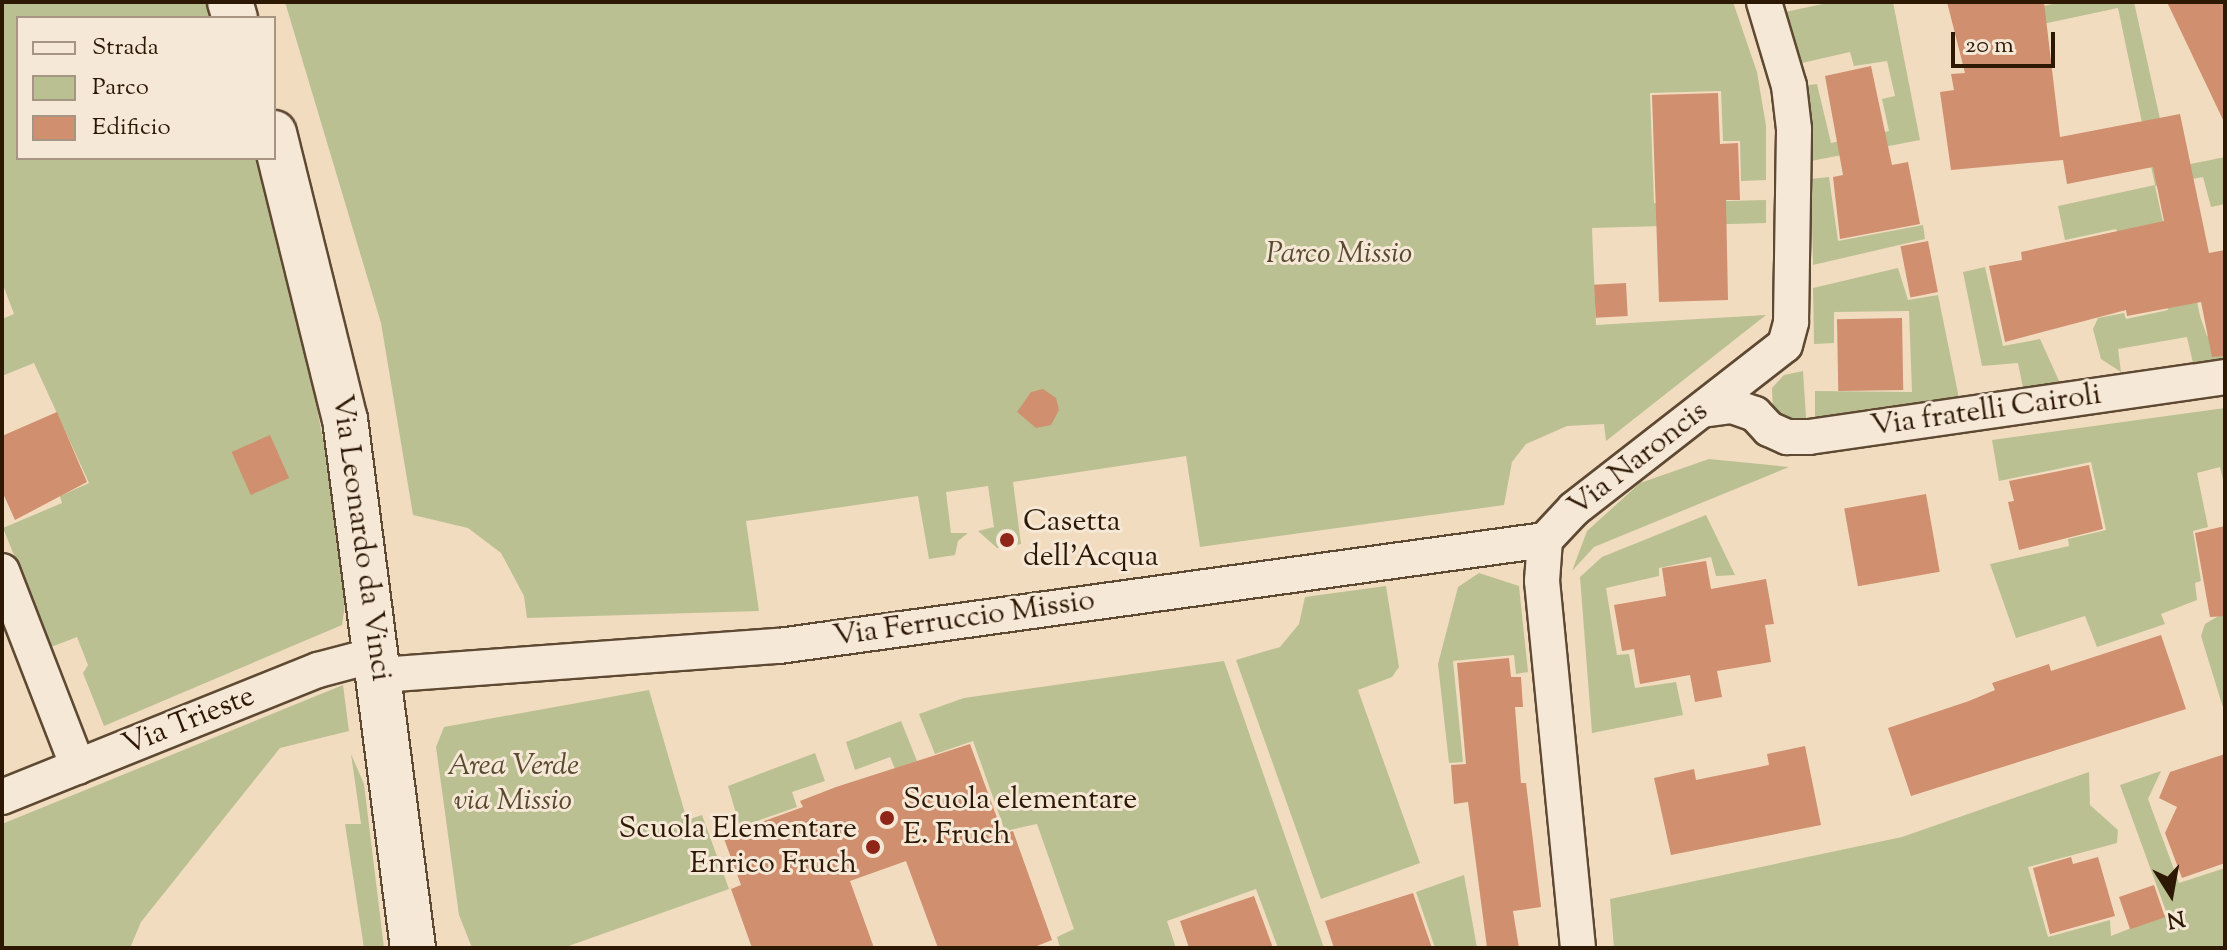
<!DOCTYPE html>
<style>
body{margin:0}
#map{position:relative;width:2227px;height:950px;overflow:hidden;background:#f1dcc0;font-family:"Sorts Mill Goudy",serif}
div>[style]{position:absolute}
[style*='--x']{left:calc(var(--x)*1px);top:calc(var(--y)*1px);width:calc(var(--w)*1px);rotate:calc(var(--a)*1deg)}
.green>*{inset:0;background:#bbc092}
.building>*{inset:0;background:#d08f6e;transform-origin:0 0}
.roads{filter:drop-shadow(2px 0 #5e4933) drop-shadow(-2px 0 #5e4933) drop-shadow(0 2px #5e4933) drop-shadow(0 -2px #5e4933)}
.street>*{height:34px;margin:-17px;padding:0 17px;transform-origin:17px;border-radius:17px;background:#f6e8d6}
.secondary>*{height:44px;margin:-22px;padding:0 22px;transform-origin:22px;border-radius:22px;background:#f6e8d6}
.dots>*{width:22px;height:22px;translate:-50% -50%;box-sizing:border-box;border:4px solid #f6e8d6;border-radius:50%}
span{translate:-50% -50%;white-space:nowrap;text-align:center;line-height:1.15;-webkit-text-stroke:6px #f6e8d6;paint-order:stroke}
.park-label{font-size:30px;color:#584a2f;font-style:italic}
.street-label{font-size:30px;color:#2d1804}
.poi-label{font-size:30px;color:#2d1804}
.left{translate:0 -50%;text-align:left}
.right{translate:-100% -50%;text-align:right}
.frame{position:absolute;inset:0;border:4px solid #2d1804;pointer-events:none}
.legend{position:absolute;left:16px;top:16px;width:260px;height:144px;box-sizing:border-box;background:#f6e8d6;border:2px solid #a69582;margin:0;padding:10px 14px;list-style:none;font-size:24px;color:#2d1804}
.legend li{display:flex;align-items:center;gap:16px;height:40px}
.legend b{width:40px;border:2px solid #a69582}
.north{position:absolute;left:2131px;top:854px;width:80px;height:80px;-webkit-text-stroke:6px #f6e8d6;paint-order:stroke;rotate:169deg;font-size:22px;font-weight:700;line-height:32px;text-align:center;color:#2d1804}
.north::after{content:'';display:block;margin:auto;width:28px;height:36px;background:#2d1804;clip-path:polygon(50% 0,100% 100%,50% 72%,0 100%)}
.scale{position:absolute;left:1951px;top:32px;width:104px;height:36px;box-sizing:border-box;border:4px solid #2d1804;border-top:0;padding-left:10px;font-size:24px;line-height:28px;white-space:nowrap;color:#2d1804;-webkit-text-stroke:6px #f6e8d6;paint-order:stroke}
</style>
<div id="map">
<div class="green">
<div style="clip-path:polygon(2px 2px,206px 2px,211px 18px,18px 18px,18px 158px,255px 158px,300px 326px,329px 468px,346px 598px,342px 625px,104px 726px,83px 673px,88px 665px,77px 637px,51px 647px,3px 528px,62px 503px,60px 496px,89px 483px,34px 363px,2px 376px,2px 319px,14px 314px,2px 282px)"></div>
<div style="clip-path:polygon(285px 2px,1733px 2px,1757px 72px,1766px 126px,1766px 180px,1741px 181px,1740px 141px,1723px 141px,1721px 91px,1650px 93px,1654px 203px,1766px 200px,1766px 223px,1592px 228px,1596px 325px,1766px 315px,1606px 441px,1604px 424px,1567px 426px,1526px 444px,1512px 462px,1504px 505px,1200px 547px,1186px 456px,1013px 482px,1021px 544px,997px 548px,978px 531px,994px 527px,988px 486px,946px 492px,951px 533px,968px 533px,958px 541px,955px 555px,929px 559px,918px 496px,746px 521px,759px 611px,527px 618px,524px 596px,501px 553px,468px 528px,413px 515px,381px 323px)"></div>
<div style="clip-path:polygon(1832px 2px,1893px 2px,1920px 140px,1811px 161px,1809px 85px,1817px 84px,1831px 143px,1889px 131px,1882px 99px,1895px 96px,1887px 61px,1854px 66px,1850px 52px,1802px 63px,1785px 12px)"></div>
<div style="clip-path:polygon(2062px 2px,2134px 2px,2171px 168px,2225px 157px,2225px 204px,2211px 207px,2203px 177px,2155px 186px,2169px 249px,2186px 247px,2200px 316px,2207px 336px,2225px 333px,2225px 359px,2193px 363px,2187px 337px,2118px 349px,2121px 372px,2101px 359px,2093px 329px,2098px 318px,2124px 313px,2126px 319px,2168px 310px,2150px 230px,2119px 236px,2116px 229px,2065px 240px,2058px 206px,2155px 185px,2118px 8px,1990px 35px,1987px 18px)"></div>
<div style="clip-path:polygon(1829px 177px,1838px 241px,1923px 225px,1925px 239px,1813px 265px,1811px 179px)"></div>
<div style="clip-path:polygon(1985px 267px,2003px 346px,2040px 339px,2060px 383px,2023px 388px,2018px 363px,1982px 366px,1963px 272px)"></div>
<div style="clip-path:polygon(1898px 268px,1908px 300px,1938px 295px,1959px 398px,1815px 419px,1815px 391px,1912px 392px,1909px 311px,1834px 312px,1834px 343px,1814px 344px,1813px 288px)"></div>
<div style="clip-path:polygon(1803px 371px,1806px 418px,1803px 424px,1786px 427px,1773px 410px,1772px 388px,1784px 375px)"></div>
<div style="clip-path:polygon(2225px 408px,2225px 488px,2220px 467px,2197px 473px,2208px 527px,2193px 531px,2201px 581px,2195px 583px,2197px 600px,2161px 614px,2165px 624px,2097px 647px,2085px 616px,2016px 638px,1990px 564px,2069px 546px,2068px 539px,2106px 530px,2091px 462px,1999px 481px,1992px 440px)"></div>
<div style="clip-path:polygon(1709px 459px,1789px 467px,1594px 547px,1572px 571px,1587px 531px,1640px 483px)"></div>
<div style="clip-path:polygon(1706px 515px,1735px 575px,1716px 576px,1711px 557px,1659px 568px,1659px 576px,1606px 588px,1617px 655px,1629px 654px,1635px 688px,1676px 682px,1683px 715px,1592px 733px,1580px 577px,1602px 557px)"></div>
<div style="clip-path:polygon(1479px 573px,1519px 586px,1528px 672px,1516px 674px,1514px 655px,1453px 661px,1463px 762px,1449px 763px,1438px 664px,1458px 587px)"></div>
<div style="clip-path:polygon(1386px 586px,1399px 667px,1392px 677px,1358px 690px,1420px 863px,1321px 899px,1236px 660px,1280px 647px,1299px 624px,1305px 597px)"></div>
<div style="clip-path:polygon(2225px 612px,2225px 714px,2201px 636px,2205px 624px)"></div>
<div style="clip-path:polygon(1224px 661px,1324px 948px,1278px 948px,1256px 889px,1167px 921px,1176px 948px,1060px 948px,1057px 937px,1074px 929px,1037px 824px,1005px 831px,973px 741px,935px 754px,919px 714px,964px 698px)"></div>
<div style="clip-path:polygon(343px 685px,349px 731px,280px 748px,141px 922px,130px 948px,2px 948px,2px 824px)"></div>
<div style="clip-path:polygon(649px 690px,687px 820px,702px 815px,729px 889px,563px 948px,472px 948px,459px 915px,436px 747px,444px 727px)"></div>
<div style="clip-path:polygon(901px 721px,917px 761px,895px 769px,890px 757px,855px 770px,846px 742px)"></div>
<div style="clip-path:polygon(815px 753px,825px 781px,792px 792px,797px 807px,740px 827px,728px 786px)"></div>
<div style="clip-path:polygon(351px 754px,364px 784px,384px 948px,364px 948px,345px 824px,361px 824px)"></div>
<div style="clip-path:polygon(2161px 771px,2148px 799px,2179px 883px,2225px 868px,2225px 948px,1614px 948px,1610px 899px,1902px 837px,2089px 772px,2090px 805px,2118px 830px,2117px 843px,2028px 867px,2048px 937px,2110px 920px,2111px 936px,2167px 914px,2120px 785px)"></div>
<div style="clip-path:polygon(1464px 875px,1477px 948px,1435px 948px,1416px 892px)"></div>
</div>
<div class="building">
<div style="clip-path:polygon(1947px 2px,2044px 2px,2060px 137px,2180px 114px,2209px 253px,2225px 250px,2225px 356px,2212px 357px,2201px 302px,2127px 316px,2126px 310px,2005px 342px,1989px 266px,2022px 260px,2021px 252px,2164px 221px,2153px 167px,2067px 184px,2063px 160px,1951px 170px,1940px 92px,1954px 90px,1951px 74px,1965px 73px)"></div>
<div style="clip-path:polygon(2167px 2px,2225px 2px,2225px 124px)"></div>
<div style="clip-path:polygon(1871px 66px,1892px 165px,1908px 162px,1920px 224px,1840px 239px,1833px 177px,1843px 175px,1825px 76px)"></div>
<div style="clip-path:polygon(1718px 93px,1720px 144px,1738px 143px,1740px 200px,1726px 200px,1728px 300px,1659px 302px,1652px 95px)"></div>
<div style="left:1928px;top:241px;width:52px;height:28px;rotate:79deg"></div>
<div style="left:1626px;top:283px;width:33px;height:32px;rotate:87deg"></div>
<div style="left:1902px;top:318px;width:72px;height:65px;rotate:89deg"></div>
<div style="clip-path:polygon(1043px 389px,1056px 398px,1059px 410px,1051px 425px,1036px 428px,1017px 412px,1031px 392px)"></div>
<div style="clip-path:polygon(57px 412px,87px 482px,15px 520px,2px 491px,2px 436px)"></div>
<div style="left:270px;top:435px;width:47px;height:42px;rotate:66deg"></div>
<div style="clip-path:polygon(2089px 465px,2103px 529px,2019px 550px,2008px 502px,2014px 501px,2009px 481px)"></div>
<div style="left:1926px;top:494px;width:79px;height:83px;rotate:80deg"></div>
<div style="clip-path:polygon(2225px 526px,2225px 616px,2210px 617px,2195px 533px)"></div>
<div style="clip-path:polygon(1706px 561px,1711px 589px,1766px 579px,1774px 624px,1765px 625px,1771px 662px,1717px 671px,1722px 697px,1695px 702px,1690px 675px,1640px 684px,1634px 649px,1622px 651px,1614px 605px,1666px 596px,1662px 568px)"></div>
<div style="clip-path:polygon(2161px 635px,2186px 709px,1911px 796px,1888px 728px,1969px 701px,1995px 690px,1992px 683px,2049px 664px,2051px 671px)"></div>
<div style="clip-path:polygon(1509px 658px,1511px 677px,1521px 677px,1523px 707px,1515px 707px,1521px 783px,1526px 783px,1541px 907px,1513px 911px,1519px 948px,1487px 948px,1468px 802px,1454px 804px,1451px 765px,1466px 764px,1457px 663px)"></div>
<div style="clip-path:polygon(970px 744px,1003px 834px,1013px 831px,1052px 940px,1032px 948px,938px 948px,906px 861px,850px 881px,874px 948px,752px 948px,731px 889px,741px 885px,723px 836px,803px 807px,800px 801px,836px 787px)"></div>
<div style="clip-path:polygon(1805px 746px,1821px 825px,1671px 855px,1654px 778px,1694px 769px,1696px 780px,1769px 765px,1767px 754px)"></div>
<div style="clip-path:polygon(2225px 754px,2225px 863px,2182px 878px,2165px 833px,2177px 807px,2159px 798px,2170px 772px)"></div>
<div style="clip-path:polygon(2071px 857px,2073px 864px,2098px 857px,2115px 916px,2050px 934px,2033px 868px)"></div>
<div style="left:2154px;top:885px;width:34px;height:37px;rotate:71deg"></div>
<div style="clip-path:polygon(1413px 893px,1432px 948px,1334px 948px,1325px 921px)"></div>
<div style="clip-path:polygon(1254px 896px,1273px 948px,1189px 948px,1180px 921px)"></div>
</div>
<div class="roads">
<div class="street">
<div style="--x:1702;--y:410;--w:30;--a:-8"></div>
<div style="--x:1732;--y:406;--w:24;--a:19"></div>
<div style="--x:1755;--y:414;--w:21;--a:47"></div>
<div style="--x:1769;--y:429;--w:20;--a:24"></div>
<div style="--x:1787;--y:437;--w:22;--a:0"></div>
<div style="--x:1809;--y:437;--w:420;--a:-8.2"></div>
<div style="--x:2;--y:571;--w:210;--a:68.8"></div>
<div style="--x:381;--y:675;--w:399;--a:-4.2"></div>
<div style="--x:779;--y:646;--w:773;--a:-7.88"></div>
<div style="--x:2;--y:797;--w:341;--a:-21.9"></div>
<div style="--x:318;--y:670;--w:62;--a:-14.9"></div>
<div style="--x:1578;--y:948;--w:369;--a:-95.6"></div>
<div style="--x:1542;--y:581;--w:41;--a:-85.8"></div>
<div style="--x:1545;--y:540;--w:42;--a:-46.9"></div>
<div style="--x:1574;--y:509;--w:267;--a:-37.9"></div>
<div style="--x:1785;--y:345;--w:24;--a:-75"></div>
<div style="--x:1791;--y:322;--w:193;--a:-89.1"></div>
<div style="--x:1794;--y:129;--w:43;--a:-96.6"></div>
<div style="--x:1789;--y:86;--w:88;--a:-106.6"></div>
</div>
<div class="secondary">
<div style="--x:230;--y:2;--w:17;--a:73"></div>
<div style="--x:274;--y:133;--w:295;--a:76.1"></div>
<div style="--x:345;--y:419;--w:533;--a:82.68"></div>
</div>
</div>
<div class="dots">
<div style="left:1007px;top:540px;background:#8f2418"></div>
<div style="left:887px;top:818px;background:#8f2418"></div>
<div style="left:873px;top:847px;background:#8f2418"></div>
</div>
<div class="park-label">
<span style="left:1339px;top:255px">Parco Missio</span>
<span style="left:513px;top:784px">Area Verde<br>via Missio</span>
</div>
<div class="street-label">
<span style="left:1986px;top:412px;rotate:-8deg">Via fratelli Cairoli</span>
<span style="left:1639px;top:460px;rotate:-38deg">Via Naroncis</span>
<span style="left:360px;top:538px;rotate:82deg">Via Leonardo da Vinci</span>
<span style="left:964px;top:620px;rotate:-8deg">Via Ferruccio Missio</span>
<span style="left:189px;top:722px;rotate:-22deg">Via Trieste</span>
</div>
<div class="poi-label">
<span class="left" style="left:1023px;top:540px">Casetta<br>dell'Acqua</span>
<span class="left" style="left:903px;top:818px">Scuola elementare<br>E. Fruch</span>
<span class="right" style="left:857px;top:847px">Scuola Elementare<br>Enrico Fruch</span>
</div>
<div class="frame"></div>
<ul class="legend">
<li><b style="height:10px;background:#f6e8d6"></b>Strada</li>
<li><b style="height:22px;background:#bbc092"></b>Parco</li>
<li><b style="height:22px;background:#d08f6e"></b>Edificio</li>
</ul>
<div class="north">N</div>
<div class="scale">20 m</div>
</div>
